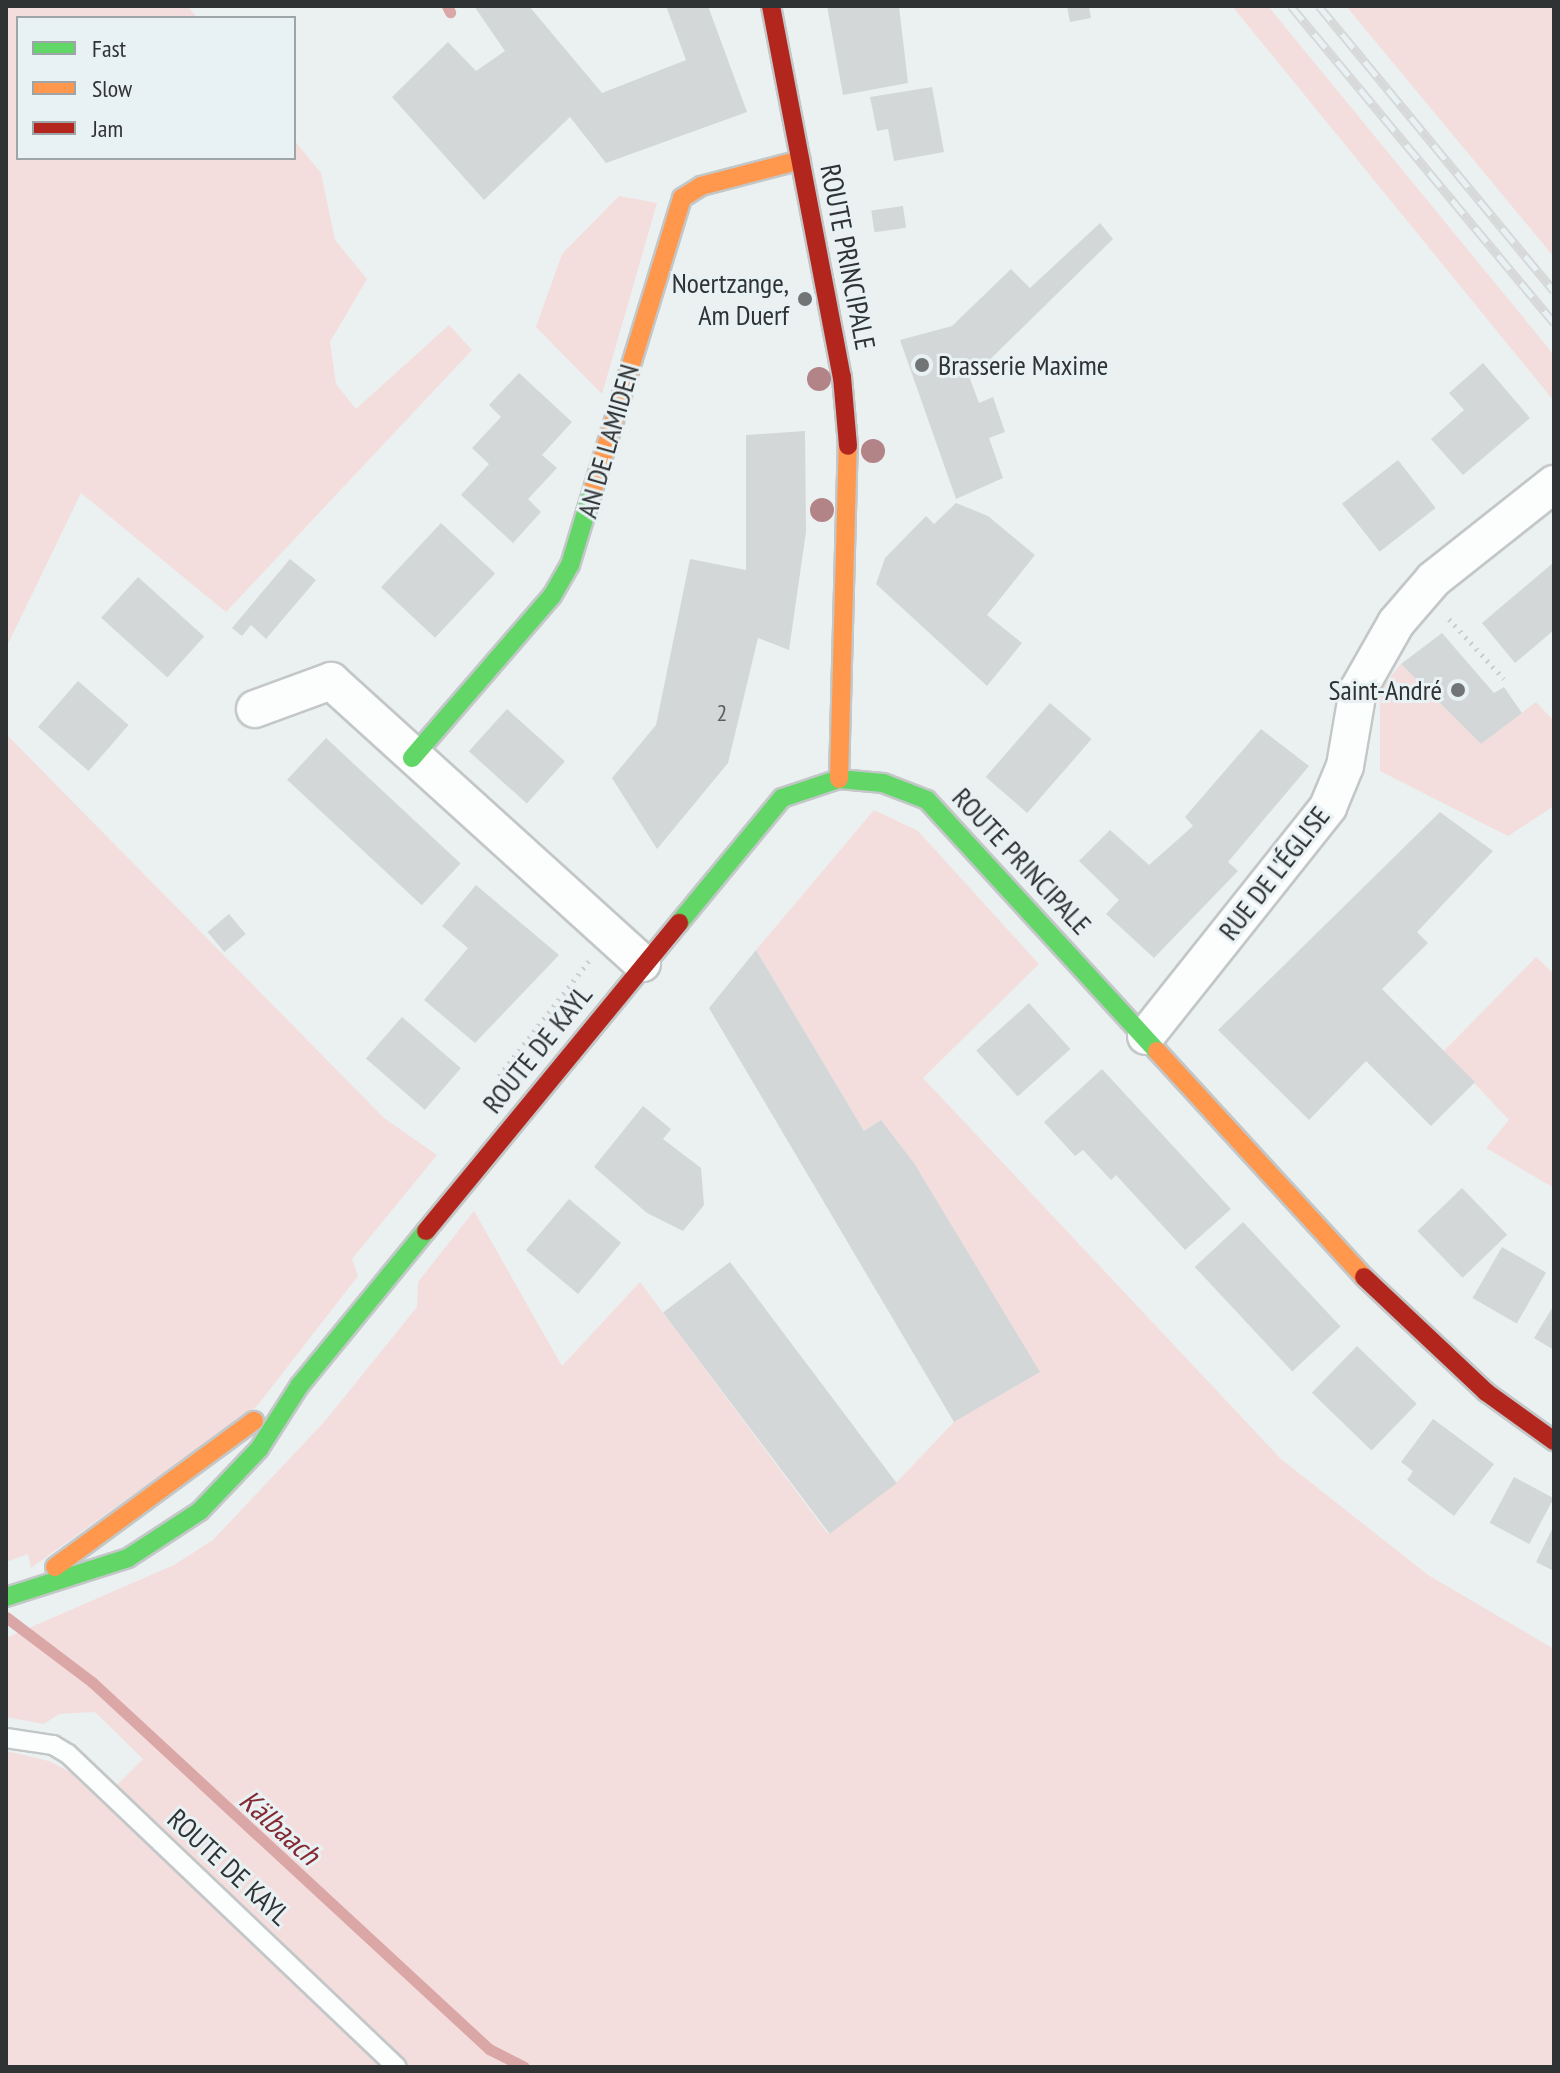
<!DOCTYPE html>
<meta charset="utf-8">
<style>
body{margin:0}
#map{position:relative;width:1560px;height:2073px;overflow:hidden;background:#ebf0f0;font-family:"PT Sans Narrow",sans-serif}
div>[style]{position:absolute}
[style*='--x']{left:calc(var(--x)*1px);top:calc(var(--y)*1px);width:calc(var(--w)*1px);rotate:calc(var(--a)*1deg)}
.green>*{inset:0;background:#f4dedd}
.stream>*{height:11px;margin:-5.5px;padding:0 5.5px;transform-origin:5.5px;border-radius:5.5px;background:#daa6a6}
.building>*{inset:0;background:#d3d7d7;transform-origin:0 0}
.path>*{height:5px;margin-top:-2.5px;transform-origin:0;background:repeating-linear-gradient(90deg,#cccece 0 2px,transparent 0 8px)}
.roads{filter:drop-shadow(2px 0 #c3c7c8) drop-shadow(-2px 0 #c3c7c8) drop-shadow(0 2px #c3c7c8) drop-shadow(0 -2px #c3c7c8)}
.lane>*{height:18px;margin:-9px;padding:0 9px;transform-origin:9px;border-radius:9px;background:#fcfdfd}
.street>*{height:36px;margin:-18px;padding:0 18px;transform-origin:18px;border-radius:18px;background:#fcfdfd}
.fast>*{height:18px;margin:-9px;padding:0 9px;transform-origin:9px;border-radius:9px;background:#63d668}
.slow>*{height:18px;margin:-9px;padding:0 9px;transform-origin:9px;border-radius:9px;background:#ff974d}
.jam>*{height:18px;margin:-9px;padding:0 9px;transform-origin:9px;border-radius:9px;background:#b3261e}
.rail>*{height:9px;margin-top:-4.5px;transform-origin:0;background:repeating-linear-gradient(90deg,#e8f1f3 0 18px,#d7d9d9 0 36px);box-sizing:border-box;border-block:2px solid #d7d9d9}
.trees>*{width:24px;height:24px;margin:-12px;border-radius:50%;background:#b28387}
.dots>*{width:22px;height:22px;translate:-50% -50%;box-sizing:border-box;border:4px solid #e8f1f3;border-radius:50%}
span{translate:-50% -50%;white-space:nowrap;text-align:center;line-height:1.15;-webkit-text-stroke:6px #e8f1f3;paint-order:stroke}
.number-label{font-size:24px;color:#5b5e5f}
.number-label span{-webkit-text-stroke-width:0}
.street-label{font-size:28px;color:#303334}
.poi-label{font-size:28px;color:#303334}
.right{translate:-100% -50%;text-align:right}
.left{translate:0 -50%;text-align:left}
.water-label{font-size:30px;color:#852a32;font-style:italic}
.frame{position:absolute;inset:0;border:8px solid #303334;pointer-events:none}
.legend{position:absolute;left:16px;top:16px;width:280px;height:144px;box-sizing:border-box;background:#e8f1f3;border:2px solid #9ea5a7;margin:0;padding:10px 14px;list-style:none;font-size:24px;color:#303334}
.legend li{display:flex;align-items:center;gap:16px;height:40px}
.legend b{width:40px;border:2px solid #9ea5a7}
</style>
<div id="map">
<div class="green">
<div style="clip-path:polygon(6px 6px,188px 6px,197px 18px,18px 18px,18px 158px,294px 158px,294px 140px,321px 173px,335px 240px,367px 279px,330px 342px,336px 384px,356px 409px,449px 325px,472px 350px,226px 612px,81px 493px,6px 648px)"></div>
<div style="clip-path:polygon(1232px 6px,1268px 6px,1554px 355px,1554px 401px)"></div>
<div style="clip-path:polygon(1346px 6px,1554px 6px,1554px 257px)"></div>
<div style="clip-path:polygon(619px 196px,657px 203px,602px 394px,536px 327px,562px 254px)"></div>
<div style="clip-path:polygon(1401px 664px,1481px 744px,1536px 702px,1554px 721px,1554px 806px,1508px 836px,1380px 771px,1380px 689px)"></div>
<div style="clip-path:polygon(6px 734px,384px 1118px,437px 1155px,352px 1259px,358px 1276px,257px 1406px,31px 1568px,28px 1554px,6px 1562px)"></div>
<div style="clip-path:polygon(874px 810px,918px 831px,1039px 964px,923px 1078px,1281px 1459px,1428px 1575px,1554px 1649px,1554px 2067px,6px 2067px,6px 1751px,49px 1761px,109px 1793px,143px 1759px,95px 1712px,59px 1714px,44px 1724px,6px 1717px,6px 1638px,174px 1565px,213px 1540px,325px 1421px,417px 1307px,418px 1282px,474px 1211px,562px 1366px,640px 1282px,828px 1534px,895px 1484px,954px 1422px,1039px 1372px,914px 1163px,881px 1120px,864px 1131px,756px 950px)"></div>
<div style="clip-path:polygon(1536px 957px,1554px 974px,1554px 1188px,1486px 1148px,1509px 1120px,1444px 1051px)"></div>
</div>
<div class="stream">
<div style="--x:447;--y:6;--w:7;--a:63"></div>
<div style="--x:6;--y:1617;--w:108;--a:37.1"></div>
<div style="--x:92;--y:1682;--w:541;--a:42.75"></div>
<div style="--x:489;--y:2049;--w:39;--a:27"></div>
</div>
<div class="building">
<div style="clip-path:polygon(474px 6px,529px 6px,602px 93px,686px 60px,666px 6px,708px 6px,747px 112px,606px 163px,570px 117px,484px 200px,392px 97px,448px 42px,476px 71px,505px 51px)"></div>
<div style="clip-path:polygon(827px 6px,899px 6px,908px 83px,843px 95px)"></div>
<div style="clip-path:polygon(1067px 6px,1089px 6px,1091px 18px,1070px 22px)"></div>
<div style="clip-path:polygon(932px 87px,944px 152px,894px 161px,888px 129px,877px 131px,870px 97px)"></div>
<div style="left:903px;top:206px;width:22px;height:32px;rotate:82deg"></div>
<div style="clip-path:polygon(1100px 223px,1113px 239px,970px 379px,979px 403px,993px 397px,1005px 432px,989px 438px,1003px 478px,956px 499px,900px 340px,952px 326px,1011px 269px,1030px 288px)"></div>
<div style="clip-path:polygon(1483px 363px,1530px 418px,1463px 475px,1431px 439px,1464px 410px,1449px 393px)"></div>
<div style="clip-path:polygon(519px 373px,572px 422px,542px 455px,557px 468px,528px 499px,541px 512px,513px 543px,461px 495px,489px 464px,472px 448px,501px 417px,489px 405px)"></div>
<div style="clip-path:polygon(805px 431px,806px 532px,789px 650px,758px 638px,728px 763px,657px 849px,612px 778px,656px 725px,690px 559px,746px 570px,746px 435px)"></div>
<div style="left:1398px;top:460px;width:61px;height:71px;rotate:52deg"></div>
<div style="clip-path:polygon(956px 503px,988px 516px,1035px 555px,987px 615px,1022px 643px,987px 686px,876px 584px,885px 558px,926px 516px,934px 524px)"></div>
<div style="left:441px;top:523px;width:74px;height:88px;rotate:43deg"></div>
<div style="clip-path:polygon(290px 559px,316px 580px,266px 639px,251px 625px,242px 636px,232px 628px)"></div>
<div style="clip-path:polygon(1554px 562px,1554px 630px,1515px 663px,1482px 623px)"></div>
<div style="left:138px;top:577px;width:89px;height:55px;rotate:42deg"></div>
<div style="clip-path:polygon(1442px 633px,1494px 693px,1504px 687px,1522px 713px,1481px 744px,1401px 664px)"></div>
<div style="left:78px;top:681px;width:67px;height:61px;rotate:41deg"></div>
<div style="left:1050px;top:703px;width:55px;height:98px;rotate:41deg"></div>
<div style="left:507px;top:709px;width:78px;height:57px;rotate:42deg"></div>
<div style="clip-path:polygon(1261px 729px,1309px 766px,1228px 862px,1238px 871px,1154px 958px,1106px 914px,1119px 900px,1079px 861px,1110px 830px,1149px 865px,1193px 826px,1185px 817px)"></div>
<div style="left:326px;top:738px;width:184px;height:57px;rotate:43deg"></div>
<div style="clip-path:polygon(1440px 812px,1493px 851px,1417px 932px,1428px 943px,1382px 989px,1475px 1082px,1431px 1126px,1366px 1061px,1309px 1120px,1218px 1030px)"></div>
<div style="clip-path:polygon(476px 885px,559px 955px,475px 1043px,424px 1000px,468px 948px,442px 926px)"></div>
<div style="left:229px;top:914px;width:26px;height:28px;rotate:50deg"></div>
<div style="clip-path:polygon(756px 950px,864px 1131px,881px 1120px,914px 1163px,1040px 1372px,954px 1422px,709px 1008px)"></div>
<div style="left:1029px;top:1003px;width:62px;height:71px;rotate:48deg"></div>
<div style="left:402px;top:1017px;width:78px;height:55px;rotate:41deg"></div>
<div style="clip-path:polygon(1102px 1069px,1231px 1209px,1185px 1250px,1116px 1175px,1111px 1180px,1083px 1150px,1075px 1156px,1044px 1122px)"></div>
<div style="clip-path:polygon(643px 1106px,671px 1129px,663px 1139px,701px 1168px,704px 1205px,683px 1231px,647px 1213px,594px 1167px)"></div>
<div style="left:1462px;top:1188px;width:65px;height:62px;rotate:46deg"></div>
<div style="left:569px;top:1199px;width:68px;height:67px;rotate:40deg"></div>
<div style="left:1243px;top:1222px;width:143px;height:66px;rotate:47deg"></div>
<div style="left:1502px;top:1247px;width:51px;height:59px;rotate:30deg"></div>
<div style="left:730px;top:1262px;width:277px;height:84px;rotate:53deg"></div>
<div style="clip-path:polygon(1554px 1305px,1554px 1350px,1534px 1338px)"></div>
<div style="left:1357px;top:1346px;width:83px;height:65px;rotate:44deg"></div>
<div style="clip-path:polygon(1433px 1419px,1494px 1464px,1454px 1516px,1407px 1480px,1413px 1471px,1401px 1462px)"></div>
<div style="left:1514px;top:1477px;width:45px;height:52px;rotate:28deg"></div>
<div style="clip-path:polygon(1554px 1525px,1554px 1571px,1536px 1562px)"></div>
</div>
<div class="path">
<div style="--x:1449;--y:619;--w:81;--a:47.5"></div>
<div style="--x:499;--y:1076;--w:146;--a:-52"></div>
</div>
<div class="roads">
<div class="lane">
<div style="--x:6;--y:1738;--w:48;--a:8.5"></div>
<div style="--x:53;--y:1745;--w:17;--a:31"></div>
<div style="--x:68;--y:1754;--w:454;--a:43.6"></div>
</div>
<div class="street">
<div style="--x:255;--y:709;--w:81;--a:-20.2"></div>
<div style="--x:331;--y:681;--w:420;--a:42.2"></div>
<div style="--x:1146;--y:1036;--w:293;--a:-51.5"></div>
<div style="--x:1328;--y:807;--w:44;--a:-67.5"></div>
<div style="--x:1345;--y:766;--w:77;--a:-80.3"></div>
<div style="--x:1358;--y:690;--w:77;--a:-60.4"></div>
<div style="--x:1396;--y:623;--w:58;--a:-49.2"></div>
<div style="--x:1434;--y:579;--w:153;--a:-38.4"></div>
</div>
<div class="fast">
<div style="--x:412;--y:758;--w:214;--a:-49.2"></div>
<div style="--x:552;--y:596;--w:36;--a:-60"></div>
<div style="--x:570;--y:565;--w:83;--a:-73.1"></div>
<div style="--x:679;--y:923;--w:162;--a:-50.5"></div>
<div style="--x:782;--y:798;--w:60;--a:-18.4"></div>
<div style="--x:839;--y:779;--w:44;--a:5.2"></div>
<div style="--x:883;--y:783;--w:47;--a:21.1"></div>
<div style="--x:927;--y:800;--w:340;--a:47.5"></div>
<div style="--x:6;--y:1597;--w:128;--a:-17.7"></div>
<div style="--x:128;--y:1558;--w:86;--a:-33.1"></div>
<div style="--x:200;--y:1511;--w:86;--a:-46.4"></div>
<div style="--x:259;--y:1449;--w:76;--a:-57.4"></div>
<div style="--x:300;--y:1385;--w:199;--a:-50.7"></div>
</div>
<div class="slow">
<div style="--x:594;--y:486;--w:301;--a:-73"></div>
<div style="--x:682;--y:198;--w:22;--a:-32"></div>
<div style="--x:701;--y:186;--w:103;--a:-14.6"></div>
<div style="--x:839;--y:779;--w:333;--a:-88.5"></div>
<div style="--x:1157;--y:1051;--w:306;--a:47.5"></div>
<div style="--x:55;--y:1567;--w:247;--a:-36.3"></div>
</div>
<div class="jam">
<div style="--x:771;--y:6;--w:378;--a:79.2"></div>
<div style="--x:842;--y:377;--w:69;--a:85"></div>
<div style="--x:426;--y:1231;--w:399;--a:-50.6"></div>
<div style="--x:1364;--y:1277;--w:168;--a:43.3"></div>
<div style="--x:1486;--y:1392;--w:84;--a:35.8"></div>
</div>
</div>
<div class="rail">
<div style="--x:1291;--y:6;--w:412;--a:50.3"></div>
<div style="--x:1319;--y:6;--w:369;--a:50.5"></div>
</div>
<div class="trees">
<div style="left:819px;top:379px"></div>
<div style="left:873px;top:451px"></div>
<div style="left:822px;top:510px"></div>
</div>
<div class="dots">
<div style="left:805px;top:299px;background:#717576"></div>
<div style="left:922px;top:365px;background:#717576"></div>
<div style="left:1458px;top:690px;background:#717576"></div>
</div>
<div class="number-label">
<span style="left:722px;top:713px">2</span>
</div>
<div class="street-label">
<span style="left:848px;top:257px;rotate:79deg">ROUTE PRINCIPALE</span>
<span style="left:608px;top:441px;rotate:-74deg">AN DE LAMIDEN</span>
<span style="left:1022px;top:861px;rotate:47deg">ROUTE PRINCIPALE</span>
<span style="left:1274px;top:873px;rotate:-52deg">RUE DE L'ÉGLISE</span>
<span style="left:537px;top:1049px;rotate:-51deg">ROUTE DE KAYL</span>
<span style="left:229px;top:1867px;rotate:43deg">ROUTE DE KAYL</span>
</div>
<div class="poi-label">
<span class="right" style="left:789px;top:299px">Noertzange,<br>Am Duerf</span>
<span class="left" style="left:938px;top:365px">Brasserie Maxime</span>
<span class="right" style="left:1442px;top:690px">Saint-André</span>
</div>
<div class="water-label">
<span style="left:280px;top:1827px;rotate:42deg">Kälbaach</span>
</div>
<div class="frame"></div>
<ul class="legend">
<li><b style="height:10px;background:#63d668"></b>Fast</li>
<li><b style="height:10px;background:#ff974d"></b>Slow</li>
<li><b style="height:10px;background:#b3261e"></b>Jam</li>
</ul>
</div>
